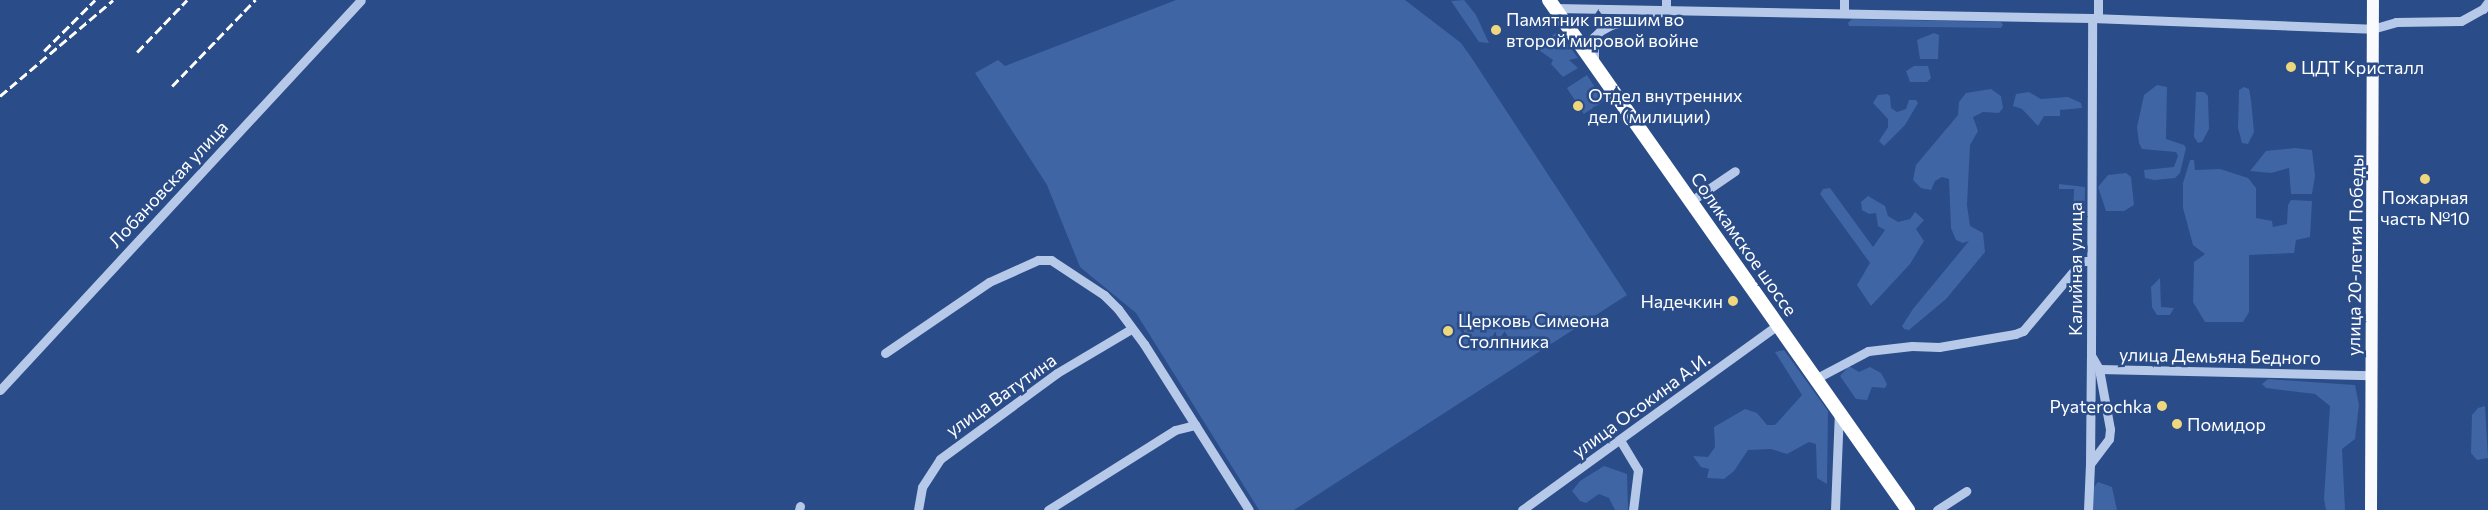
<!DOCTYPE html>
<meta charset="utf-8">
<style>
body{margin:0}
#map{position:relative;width:2488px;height:510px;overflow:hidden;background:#2a4c88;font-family:Commissioner,sans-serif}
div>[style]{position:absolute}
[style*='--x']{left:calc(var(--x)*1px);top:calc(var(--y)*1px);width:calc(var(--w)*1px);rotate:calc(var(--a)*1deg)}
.green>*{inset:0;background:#3f65a4;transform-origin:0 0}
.minor>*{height:9px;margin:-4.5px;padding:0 4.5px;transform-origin:4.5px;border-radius:4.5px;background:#b7c9e8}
.major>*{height:12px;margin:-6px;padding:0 6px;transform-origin:6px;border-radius:6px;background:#f9fafe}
.highway>*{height:14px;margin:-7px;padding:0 7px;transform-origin:7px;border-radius:7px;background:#fff}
.rail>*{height:2.5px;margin-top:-1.25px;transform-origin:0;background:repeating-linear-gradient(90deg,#fff 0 9px,transparent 0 13px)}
.dots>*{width:14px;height:14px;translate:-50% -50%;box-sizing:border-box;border:2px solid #2a4c88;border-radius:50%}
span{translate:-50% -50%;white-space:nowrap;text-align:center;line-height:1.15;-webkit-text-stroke:5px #2a4c88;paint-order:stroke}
.poi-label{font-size:18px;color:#fff}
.left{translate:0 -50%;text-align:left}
.right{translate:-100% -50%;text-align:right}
.street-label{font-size:18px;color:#fff}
</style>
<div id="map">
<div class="green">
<div style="clip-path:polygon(1176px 0,1405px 0,1461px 43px,1471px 57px,1627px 295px,1294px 510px,1259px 510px,1136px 313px,1080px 267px,1047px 185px,975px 73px,998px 60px,1005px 66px)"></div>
<div style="clip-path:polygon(1464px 0,1476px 15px,1489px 43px,1479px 42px,1451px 1px)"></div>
<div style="clip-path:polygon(1852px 19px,2001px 22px,2003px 25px,2001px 28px,1849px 26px,1848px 23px)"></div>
<div style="clip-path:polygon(1558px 31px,1578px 58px,1569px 60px,1578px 68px,1563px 77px,1551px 64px,1553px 60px,1536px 48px)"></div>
<div style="clip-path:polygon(1934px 33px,1939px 35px,1938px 59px,1920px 59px,1917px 40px)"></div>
<div style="clip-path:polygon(1914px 66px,1928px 66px,1931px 78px,1927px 82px,1910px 82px,1906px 71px)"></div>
<div style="left:1587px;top:75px;width:31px;height:24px;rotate:57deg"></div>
<div style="clip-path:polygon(2157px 85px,2167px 87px,2166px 139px,2184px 145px,2186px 148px,2180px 173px,2175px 178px,2154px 180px,2145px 178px,2144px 170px,2174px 167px,2178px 156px,2176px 152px,2142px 149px,2139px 143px,2137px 127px,2144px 95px)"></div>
<div style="clip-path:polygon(2244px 87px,2249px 89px,2251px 100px,2254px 132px,2248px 144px,2242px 143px,2238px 128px,2239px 90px)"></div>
<div style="clip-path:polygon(1991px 89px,2001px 96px,2003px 108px,1999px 113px,1983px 112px,1973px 117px,1978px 131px,1970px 145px,1967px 205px,1970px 226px,1983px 233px,1985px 252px,1946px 299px,1909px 330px,1904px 329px,1902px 326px,1913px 309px,1969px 241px,1963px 243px,1956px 240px,1951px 228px,1949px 179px,1942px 177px,1935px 181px,1931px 190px,1921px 188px,1913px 180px,1916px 165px,1958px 115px,1959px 102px,1966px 93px)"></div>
<div style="clip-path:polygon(2029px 92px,2041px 99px,2068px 97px,2081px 103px,2082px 108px,2060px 110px,2060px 116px,2044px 116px,2038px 126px,2022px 109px,2013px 106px,2016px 94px)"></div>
<div style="clip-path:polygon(2196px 92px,2204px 92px,2208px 96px,2209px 129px,2202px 142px,2198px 143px,2194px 137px)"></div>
<div style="clip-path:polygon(1887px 94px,1890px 96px,1891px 108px,1897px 112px,1906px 109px,1909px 100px,1916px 100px,1918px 103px,1905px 125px,1884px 146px,1879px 141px,1888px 127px,1888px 119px,1873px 103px,1878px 95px)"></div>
<div style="clip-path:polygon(2295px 148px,2312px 150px,2315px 176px,2312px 194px,2291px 194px,2289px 168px,2271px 173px,2250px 171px,2266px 151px)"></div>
<div style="clip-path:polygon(2190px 160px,2194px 160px,2195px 170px,2220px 169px,2248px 178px,2256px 188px,2256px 218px,2272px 221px,2273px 227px,2287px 224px,2288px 205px,2291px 200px,2312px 201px,2310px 237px,2296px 240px,2294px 253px,2249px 255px,2249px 312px,2243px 322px,2205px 322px,2193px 302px,2194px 262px,2205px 254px,2193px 245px,2183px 208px,2183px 183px)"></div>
<div style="clip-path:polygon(2126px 173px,2131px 177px,2134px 205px,2124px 211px,2106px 211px,2098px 187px,2108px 175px)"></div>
<div style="clip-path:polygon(2059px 184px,2085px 187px,2084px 241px,2072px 242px,2074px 189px,2059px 189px)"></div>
<div style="clip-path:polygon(1830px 188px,1873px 247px,1885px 230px,1878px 226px,1876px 213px,1869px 214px,1862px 210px,1861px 202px,1868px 196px,1885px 206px,1888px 216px,1898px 222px,1910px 219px,1915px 212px,1924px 220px,1916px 229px,1924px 241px,1910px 264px,1871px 306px,1857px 285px,1870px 263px,1820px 194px,1823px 189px)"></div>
<div style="clip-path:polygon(2160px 278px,2161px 307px,2174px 308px,2170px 315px,2157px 315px,2152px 307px,2151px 287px)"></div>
<div style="clip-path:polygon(1784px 350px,1828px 411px,1827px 484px,1817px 478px,1816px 444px,1809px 442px,1787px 454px,1771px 449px,1748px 450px,1734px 471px,1724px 479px,1707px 478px,1709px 469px,1701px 467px,1693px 456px,1708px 457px,1715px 447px,1714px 427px,1745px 409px,1757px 413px,1767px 425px,1775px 425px,1802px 395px,1775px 352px)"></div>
<div style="clip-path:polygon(1849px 366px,1859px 372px,1870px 367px,1881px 373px,1887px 384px,1885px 388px,1872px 387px,1867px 400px,1856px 399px,1840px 376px)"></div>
<div style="clip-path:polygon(2268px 379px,2355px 385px,2359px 405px,2355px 439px,2342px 449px,2345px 510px,2326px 510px,2324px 499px,2330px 406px,2315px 394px,2266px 388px,2262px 384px)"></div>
<div style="clip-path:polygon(2485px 406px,2488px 458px,2477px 460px,2471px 453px,2472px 415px,2478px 408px)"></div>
<div style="clip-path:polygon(1604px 466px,1627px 474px,1628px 510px,1615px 510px,1609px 498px,1599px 494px,1586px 503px,1580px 501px,1572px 491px,1580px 481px)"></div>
<div style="clip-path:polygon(2098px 482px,2112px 487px,2117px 510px,2085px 510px,2086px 497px)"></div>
</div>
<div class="minor">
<div style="--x:2098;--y:0;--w:18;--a:90"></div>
<div style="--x:1555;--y:8;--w:537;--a:1.07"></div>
<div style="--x:2092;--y:18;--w:280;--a:2.2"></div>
<div style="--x:2372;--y:29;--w:25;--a:-16"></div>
<div style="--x:2396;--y:22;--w:65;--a:-0.9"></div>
<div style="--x:2461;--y:21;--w:25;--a:-29"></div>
<div style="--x:2483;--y:9;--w:9;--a:-54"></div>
<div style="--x:1844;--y:13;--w:13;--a:-90"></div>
<div style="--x:1594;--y:60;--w:23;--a:-90"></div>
<div style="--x:1594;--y:37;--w:8;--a:-45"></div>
<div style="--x:1600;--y:31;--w:13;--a:-29"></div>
<div style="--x:1611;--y:25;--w:57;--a:-14.3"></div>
<div style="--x:1666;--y:11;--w:11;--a:-90"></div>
<div style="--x:1691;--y:201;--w:53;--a:-34.3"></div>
<div style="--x:885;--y:353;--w:126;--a:-34.3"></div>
<div style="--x:989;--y:282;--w:54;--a:-24.2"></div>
<div style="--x:1038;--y:260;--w:13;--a:0"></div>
<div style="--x:1051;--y:260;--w:64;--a:33.4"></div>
<div style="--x:1104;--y:295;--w:20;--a:45"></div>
<div style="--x:1118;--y:309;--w:44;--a:53.4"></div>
<div style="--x:1144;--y:344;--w:196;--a:57.7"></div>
<div style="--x:2099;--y:369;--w:272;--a:1.3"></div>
<div style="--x:1815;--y:379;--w:60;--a:-27.8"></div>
<div style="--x:1868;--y:351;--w:44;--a:-6.5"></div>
<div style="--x:1912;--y:346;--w:27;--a:2"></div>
<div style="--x:1939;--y:347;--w:77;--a:-9.7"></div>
<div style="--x:2015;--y:334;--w:9;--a:-21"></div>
<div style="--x:2023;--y:331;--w:92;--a:-49.9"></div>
<div style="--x:2082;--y:261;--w:9;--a:0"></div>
<div style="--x:0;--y:390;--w:531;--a:-47.21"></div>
<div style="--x:1620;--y:440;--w:35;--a:59"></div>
<div style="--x:1638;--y:470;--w:40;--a:97.1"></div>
<div style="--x:2090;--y:464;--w:107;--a:-89.5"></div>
<div style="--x:799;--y:510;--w:4;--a:-76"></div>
<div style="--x:918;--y:510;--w:23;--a:-80"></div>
<div style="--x:922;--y:487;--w:33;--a:-57"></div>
<div style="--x:940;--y:459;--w:145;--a:-36.3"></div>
<div style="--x:1057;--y:373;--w:86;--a:-30.7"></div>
<div style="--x:1048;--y:510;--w:150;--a:-32.2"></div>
<div style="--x:1175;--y:430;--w:21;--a:-14"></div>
<div style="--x:1522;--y:510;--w:316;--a:-35.9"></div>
<div style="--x:1835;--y:510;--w:98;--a:-87.7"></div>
<div style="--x:1937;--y:510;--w:35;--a:-33"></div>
<div style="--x:2088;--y:510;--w:46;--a:-87.5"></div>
<div style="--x:2090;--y:464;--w:31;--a:-53"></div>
<div style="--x:2109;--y:439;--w:10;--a:-84"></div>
<div style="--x:2110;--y:429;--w:61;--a:-100.4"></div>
<div style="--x:2099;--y:369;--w:16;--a:-120"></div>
<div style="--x:2091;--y:355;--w:337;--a:-89.8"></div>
</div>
<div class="major">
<div style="--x:2371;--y:510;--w:510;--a:-89.78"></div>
</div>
<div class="highway">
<div style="--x:1549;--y:0;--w:624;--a:54.86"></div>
</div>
<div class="rail">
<div style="--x:44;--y:51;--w:72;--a:-45"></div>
<div style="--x:137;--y:52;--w:72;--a:-46.1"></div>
<div style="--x:172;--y:86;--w:120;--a:-46"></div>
<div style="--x:0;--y:96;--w:148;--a:-40.3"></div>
</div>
<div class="dots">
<div style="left:1496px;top:30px;background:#efd77e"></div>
<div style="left:2291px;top:67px;background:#efd77e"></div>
<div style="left:1578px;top:106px;background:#efd77e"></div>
<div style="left:2425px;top:179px;background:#efd77e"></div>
<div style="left:1733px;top:301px;background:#efd77e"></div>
<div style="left:1448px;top:331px;background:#efd77e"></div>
<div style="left:2162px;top:406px;background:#efd77e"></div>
<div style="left:2177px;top:424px;background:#efd77e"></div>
</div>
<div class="poi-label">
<span class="left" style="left:1506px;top:30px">Памятник павшим во<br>второй мировой войне</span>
<span class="left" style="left:2301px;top:67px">ЦДТ Кристалл</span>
<span class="left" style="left:1588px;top:106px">Отдел внутренних<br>дел (милиции)</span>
<span style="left:2425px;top:208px">Пожарная<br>часть №10</span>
<span class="right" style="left:1723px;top:301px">Надечкин</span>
<span class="left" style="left:1458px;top:331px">Церковь Симеона<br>Столпника</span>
<span class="right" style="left:2152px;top:406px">Pyaterochka</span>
<span class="left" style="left:2187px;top:424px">Помидор</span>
</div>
<div class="street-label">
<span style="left:168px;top:184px;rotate:-47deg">Лобановская улица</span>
<span style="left:1744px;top:244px;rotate:55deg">Соликамское шоссе</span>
<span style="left:2355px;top:255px;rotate:-89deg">улица 20-летия Победы</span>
<span style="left:2075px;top:269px;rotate:-90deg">Калийная улица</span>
<span style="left:2220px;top:356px;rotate:1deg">улица Демьяна Бедного</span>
<span style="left:1001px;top:395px;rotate:-35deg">улица Ватутина</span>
<span style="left:1641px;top:405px;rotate:-36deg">улица Осокина А.И.</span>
</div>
</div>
